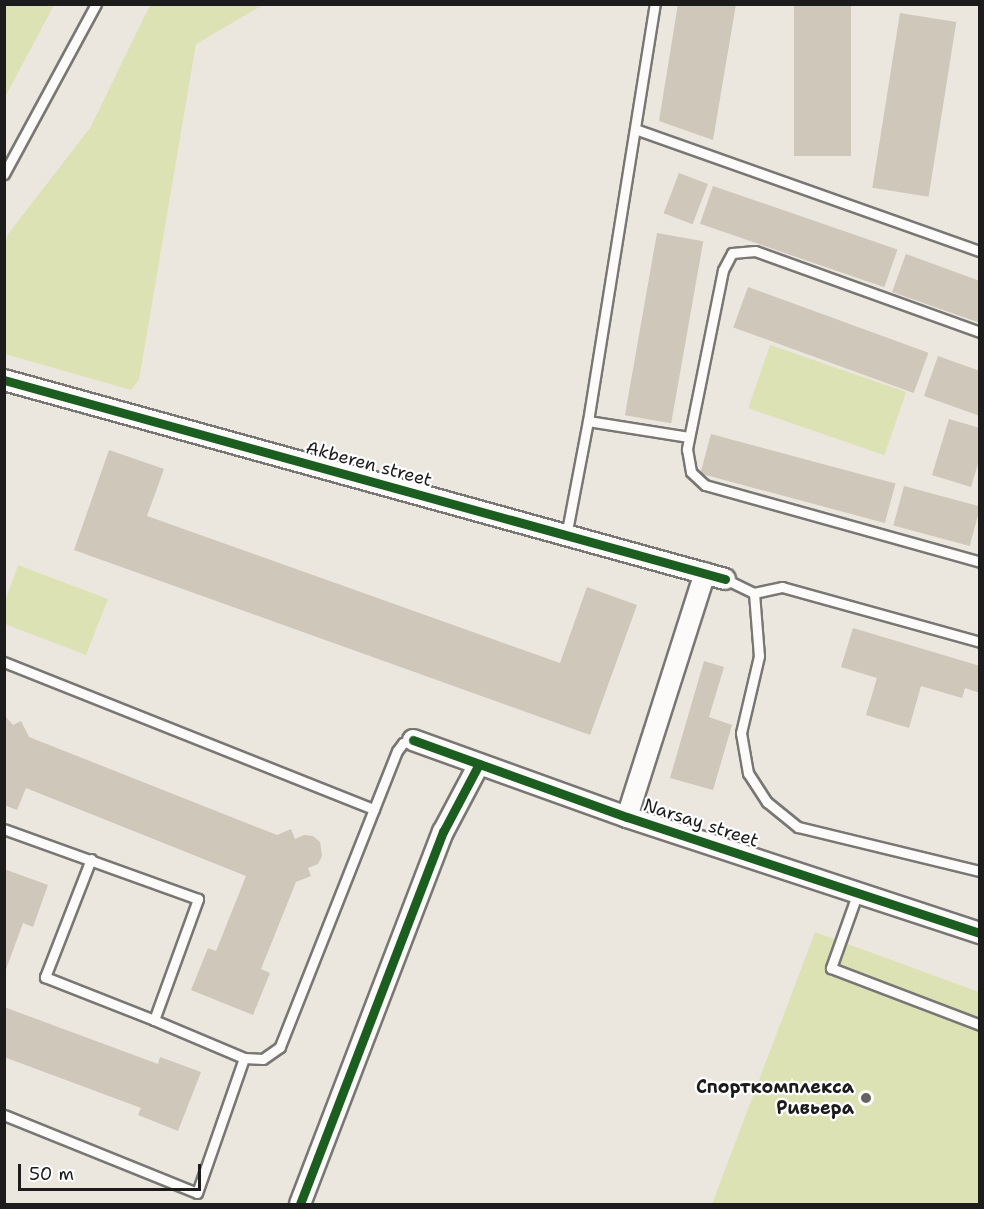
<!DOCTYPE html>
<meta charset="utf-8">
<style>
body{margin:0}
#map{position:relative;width:984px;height:1209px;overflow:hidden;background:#ebe7df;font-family:"Shantell Sans",sans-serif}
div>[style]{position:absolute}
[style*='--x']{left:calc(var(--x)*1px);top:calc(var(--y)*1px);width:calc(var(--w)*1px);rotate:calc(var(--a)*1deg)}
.green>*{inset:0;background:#dde2b4;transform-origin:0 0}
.building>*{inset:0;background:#cec7ba;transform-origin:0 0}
.roads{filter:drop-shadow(2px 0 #797774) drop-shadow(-2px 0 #797774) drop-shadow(0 2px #797774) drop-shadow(0 -2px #797774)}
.service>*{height:9px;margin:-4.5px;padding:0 4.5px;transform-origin:4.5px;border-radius:4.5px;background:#fcfbfa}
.minor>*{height:20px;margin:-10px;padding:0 10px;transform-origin:10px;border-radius:10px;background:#fcfbfa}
.cycleway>*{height:9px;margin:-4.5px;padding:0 4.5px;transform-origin:4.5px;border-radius:4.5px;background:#1b5e20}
.dots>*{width:16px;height:16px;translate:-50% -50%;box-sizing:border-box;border:3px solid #fff;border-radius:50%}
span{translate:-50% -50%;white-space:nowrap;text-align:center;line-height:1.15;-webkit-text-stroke:4.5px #fff;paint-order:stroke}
.street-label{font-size:18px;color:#1c1c1c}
.poi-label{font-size:18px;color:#1c1c1c;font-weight:700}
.right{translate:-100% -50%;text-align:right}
.frame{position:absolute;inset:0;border:6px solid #1c1c1c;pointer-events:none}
.scale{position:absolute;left:18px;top:1164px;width:183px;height:27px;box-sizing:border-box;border:3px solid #1c1c1c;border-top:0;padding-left:8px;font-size:18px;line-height:21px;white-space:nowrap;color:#1c1c1c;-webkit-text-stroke:4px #fff;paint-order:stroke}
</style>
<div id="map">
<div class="green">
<div style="clip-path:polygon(5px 4px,54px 5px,5px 97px,4px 5px)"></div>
<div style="clip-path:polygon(150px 5px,263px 5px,196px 44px,139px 380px,131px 390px,5px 354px,5px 244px,8px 234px,90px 128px)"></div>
<div style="left:770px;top:345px;width:144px;height:67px;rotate:19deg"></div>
<div style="clip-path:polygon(18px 565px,108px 599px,86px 655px,5px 624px,5px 601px)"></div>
<div style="clip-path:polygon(815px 932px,979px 992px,979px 1204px,712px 1204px)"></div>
</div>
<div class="building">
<div style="clip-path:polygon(678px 4px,736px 4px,713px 140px,659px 121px)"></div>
<div style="left:794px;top:4px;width:57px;height:152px"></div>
<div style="left:900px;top:13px;width:57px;height:177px;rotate:9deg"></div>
<div style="left:679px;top:173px;width:31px;height:43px;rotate:21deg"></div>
<div style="left:713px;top:186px;width:195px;height:40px;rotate:19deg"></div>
<div style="left:657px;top:233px;width:47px;height:185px;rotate:10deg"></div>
<div style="clip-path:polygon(906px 254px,980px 281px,980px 323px,892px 292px)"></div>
<div style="left:748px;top:287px;width:192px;height:43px;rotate:20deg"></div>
<div style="clip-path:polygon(938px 356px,980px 371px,980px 416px,924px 396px)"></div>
<div style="clip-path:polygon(949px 419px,980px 428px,980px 457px,971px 487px,932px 475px)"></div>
<div style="left:711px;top:434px;width:191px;height:41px;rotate:15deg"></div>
<div style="clip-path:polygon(109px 450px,164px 469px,147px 516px,560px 663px,587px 587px,637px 605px,590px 735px,74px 550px)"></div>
<div style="left:904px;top:486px;width:79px;height:41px;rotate:15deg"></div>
<div style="clip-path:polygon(853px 628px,980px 666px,980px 693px,965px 688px,962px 698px,921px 686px,909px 728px,866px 715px,877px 678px,841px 667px)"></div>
<div style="clip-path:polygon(704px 661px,724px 667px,709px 717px,732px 725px,713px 790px,670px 778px)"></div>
<div style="clip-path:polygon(4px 715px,13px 725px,21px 721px,29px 737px,277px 835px,291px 829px,295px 839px,304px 835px,313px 836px,320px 842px,322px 856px,318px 864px,308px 868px,311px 876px,296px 882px,261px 969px,270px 973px,253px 1015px,191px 990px,208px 948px,216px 951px,246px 876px,26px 788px,17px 810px,4px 805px)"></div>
<div style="clip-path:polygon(4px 869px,48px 885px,33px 927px,23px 923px,5px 972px)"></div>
<div style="clip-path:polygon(4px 1007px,158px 1064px,160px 1057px,201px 1072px,178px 1131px,138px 1115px,141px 1108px,4px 1057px)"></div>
</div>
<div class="roads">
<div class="service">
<div style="--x:635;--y:129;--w:366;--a:19.5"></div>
<div style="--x:4;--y:174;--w:193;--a:-61.6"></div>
<div style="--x:980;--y:332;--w:239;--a:-160.2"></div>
<div style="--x:755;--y:251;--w:23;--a:175"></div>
<div style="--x:732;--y:253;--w:19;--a:118"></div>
<div style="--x:723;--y:270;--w:183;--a:101.4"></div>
<div style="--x:687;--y:449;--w:23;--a:80"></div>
<div style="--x:691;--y:472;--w:19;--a:43"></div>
<div style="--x:705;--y:485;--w:286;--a:15.6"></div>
<div style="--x:588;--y:421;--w:102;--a:9"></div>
<div style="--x:566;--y:536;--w:117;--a:-79.2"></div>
<div style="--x:588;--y:421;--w:422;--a:-80.9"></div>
<div style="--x:725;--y:579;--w:32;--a:26"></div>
<div style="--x:754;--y:593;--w:29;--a:-12"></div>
<div style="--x:782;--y:587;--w:205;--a:15.5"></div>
<div style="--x:754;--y:593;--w:63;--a:85.5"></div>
<div style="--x:759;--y:656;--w:79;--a:103.2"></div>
<div style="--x:741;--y:733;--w:41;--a:80.1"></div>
<div style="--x:748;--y:773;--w:35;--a:57"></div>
<div style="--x:767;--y:802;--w:40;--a:39"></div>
<div style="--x:798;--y:827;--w:187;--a:13.6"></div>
<div style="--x:4;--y:662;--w:398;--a:21.7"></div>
<div style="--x:374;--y:809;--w:256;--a:111.6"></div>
<div style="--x:280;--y:1047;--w:21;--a:145"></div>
<div style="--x:263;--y:1059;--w:19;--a:-177"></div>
<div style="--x:244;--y:1058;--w:98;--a:-157.1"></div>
<div style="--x:154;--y:1020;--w:129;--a:-70"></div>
<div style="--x:198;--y:899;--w:206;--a:-160.2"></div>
<div style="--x:374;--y:809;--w:62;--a:-68.4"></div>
<div style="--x:397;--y:751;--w:10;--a:-53"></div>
<div style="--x:403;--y:743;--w:10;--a:-17"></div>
<div style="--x:91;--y:859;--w:127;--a:111.3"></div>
<div style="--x:45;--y:977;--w:117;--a:21.5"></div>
<div style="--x:858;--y:892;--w:81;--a:109.6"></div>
<div style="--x:831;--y:968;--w:160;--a:20.9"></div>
<div style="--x:4;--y:1115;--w:208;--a:22"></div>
<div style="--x:197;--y:1193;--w:143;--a:-70.8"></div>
</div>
<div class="minor">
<div style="--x:4;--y:380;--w:748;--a:15.43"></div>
<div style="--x:413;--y:740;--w:227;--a:19.8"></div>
<div style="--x:627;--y:817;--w:372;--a:18.2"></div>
<div style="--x:627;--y:817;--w:256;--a:-72.3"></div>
<div style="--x:300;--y:1204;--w:399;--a:-69"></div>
<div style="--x:443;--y:832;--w:77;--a:-62.1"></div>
</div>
</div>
<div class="cycleway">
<div style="--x:4;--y:380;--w:748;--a:15.43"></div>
<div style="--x:413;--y:740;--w:227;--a:19.8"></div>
<div style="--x:627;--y:817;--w:372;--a:18.2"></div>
<div style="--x:300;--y:1204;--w:399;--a:-69"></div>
<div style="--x:443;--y:832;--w:77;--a:-62.1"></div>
</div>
<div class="dots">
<div style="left:866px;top:1098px;background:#646360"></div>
</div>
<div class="street-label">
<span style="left:369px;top:464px;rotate:15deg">Akberen street</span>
<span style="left:701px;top:823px;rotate:18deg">Narsay street</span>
</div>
<div class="poi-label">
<span class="right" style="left:854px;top:1098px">Спорткомплекса<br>Ривьера</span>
</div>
<div class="frame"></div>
<div class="scale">50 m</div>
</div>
